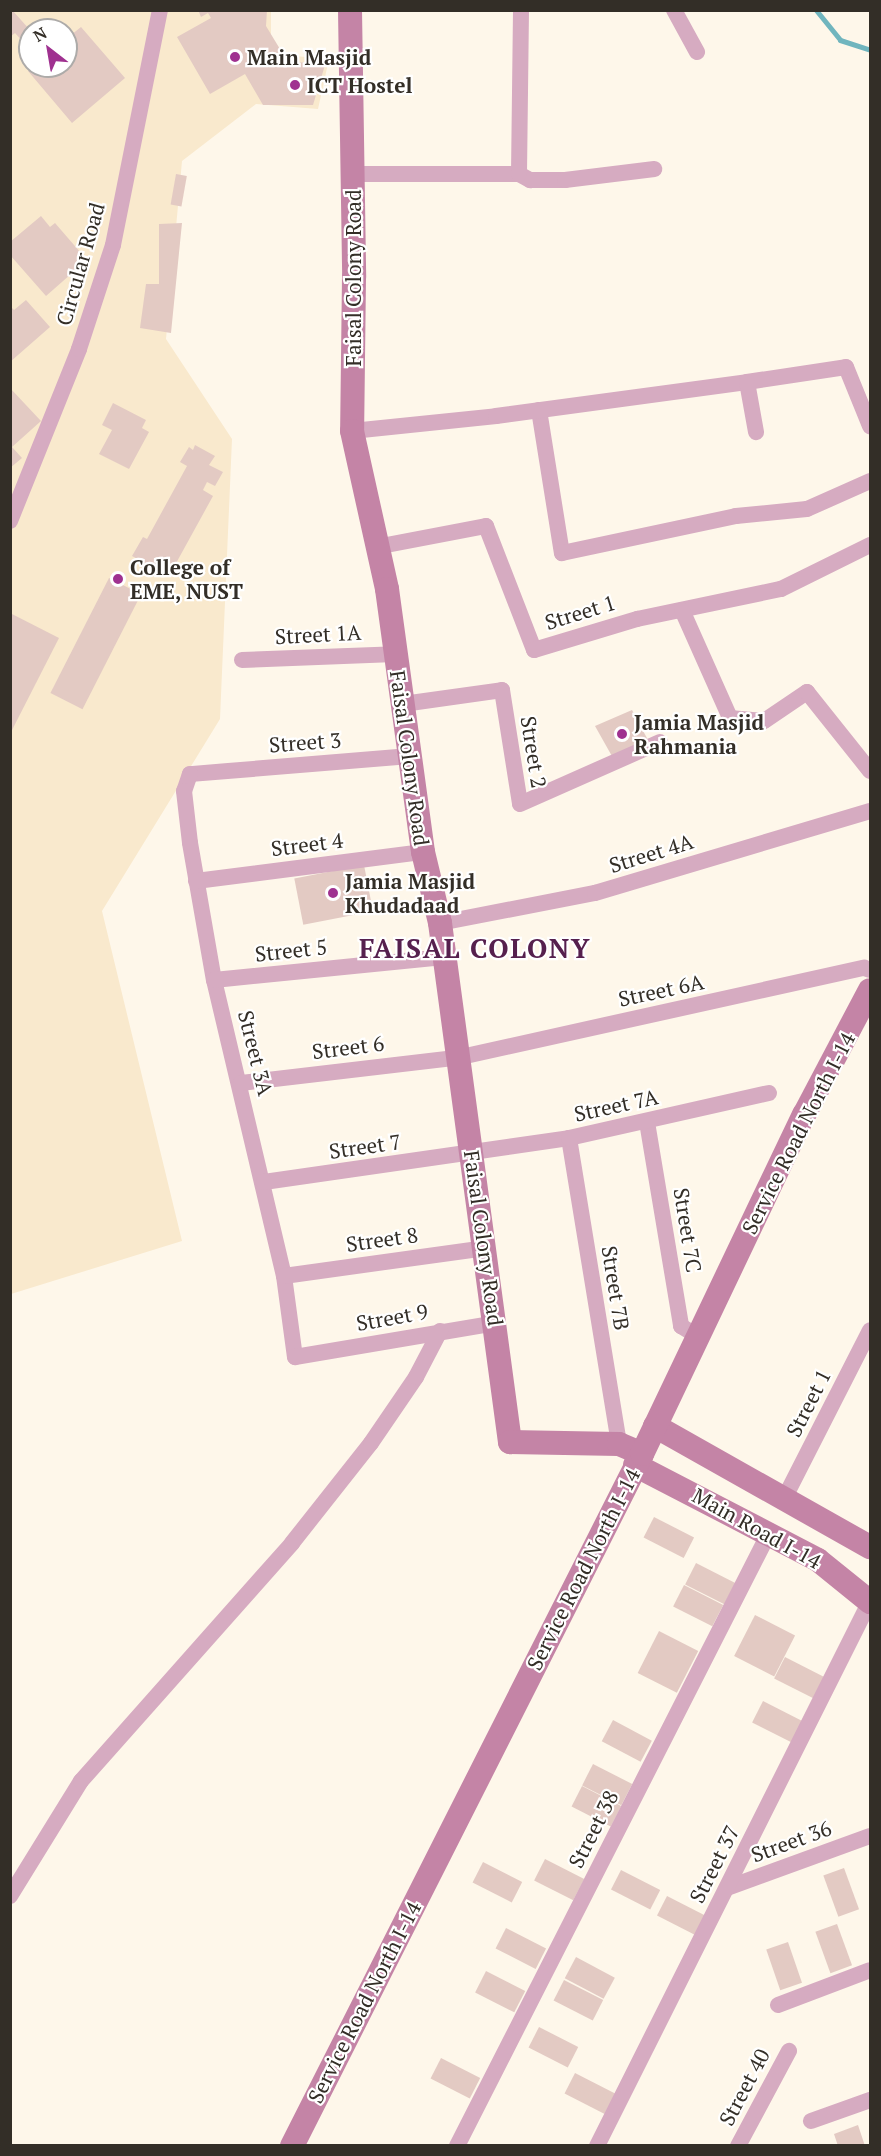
<!DOCTYPE html>
<style>
body{margin:0}
#map{position:relative;width:881px;height:2156px;overflow:hidden;background:#fef7ea;font-family:"PT Serif",serif}
div>[style]{position:absolute}
[style*='--x']{left:calc(var(--x)*1px);top:calc(var(--y)*1px);width:calc(var(--w)*1px);rotate:calc(var(--a)*1deg)}
.built>*{inset:0;background:#f9e9cd}
.stream>*{height:5px;margin:-2.5px;padding:0 2.5px;transform-origin:2.5px;border-radius:2.5px;background:#70b5be}
.building>*{inset:0;background:#e3cac3;transform-origin:0 0}
.minor>*{height:16px;margin:-8px;padding:0 8px;transform-origin:8px;border-radius:8px;background:#d6abc1}
.secondary>*{height:24px;margin:-12px;padding:0 12px;transform-origin:12px;border-radius:12px;background:#c484a6}
.dots>*{width:16px;height:16px;translate:-50% -50%;box-sizing:border-box;border:3px solid #fff;border-radius:50%}
span{translate:-50% -50%;white-space:nowrap;text-align:center;line-height:1.15;-webkit-text-stroke:4.5px #fff;paint-order:stroke}
.poi-label{font-size:21px;color:#332e27;font-weight:700}
.left{translate:0 -50%;text-align:left}
.street-label{font-size:21px;color:#332e27}
.district-label{font-size:27px;color:#56204e;font-weight:700;letter-spacing:1.5px}
.frame{position:absolute;inset:0;border:12px solid #332e27;pointer-events:none}
.north{position:absolute;left:18px;top:18px;width:60px;height:60px;box-sizing:border-box;background:#fff;border:2px solid #adaba9;border-radius:50%;rotate:329deg;font-size:16px;font-weight:700;line-height:24px;text-align:center;color:#332e27}
.north::after{content:'';display:block;margin:auto;width:21px;height:27px;background:#9f3190;clip-path:polygon(50% 0,100% 100%,50% 72%,0 100%)}
</style>
<div id="map">
<div class="built">
<div style="clip-path:polygon(evenodd,11px 11px,271px 11px,271px 54px,329px 59px,318px 109px,256px 104px,182px 161px,166px 339px,232px 439px,220px 719px,102px 911px,182px 1241px,11px 1294px,11px 11px,30px 30px,66px 30px,66px 66px,30px 66px,30px 30px)"></div>
</div>
<div class="stream">
<div style="--x:816;--y:10;--w:38;--a:51"></div>
<div style="--x:840;--y:40;--w:32;--a:18"></div>
</div>
<div class="building">
<div style="clip-path:polygon(12px 10px,30px 30px,30px 40px,25px 44px,15px 33px,10px 37px)"></div>
<div style="clip-path:polygon(198px 10px,267px 10px,266px 26px,283px 54px,280px 60px,325px 65px,313px 105px,263px 105px,245px 74px,210px 94px,177px 37px,211px 18px,208px 13px,201px 17px)"></div>
<div style="clip-path:polygon(81px 27px,125px 78px,72px 123px,28px 71px,34px 66px,66px 66px,66px 39px)"></div>
<div style="left:176px;top:174px;width:11px;height:31px;rotate:10deg"></div>
<div style="clip-path:polygon(41px 216px,50px 227px,55px 223px,87px 260px,46px 296px,10px 255px,10px 242px)"></div>
<div style="clip-path:polygon(182px 223px,171px 333px,140px 328px,146px 284px,159px 284px,159px 224px)"></div>
<div style="clip-path:polygon(26px 300px,50px 327px,10px 362px,10px 306px,14px 310px)"></div>
<div style="clip-path:polygon(10px 388px,41px 421px,12px 447px,22px 458px,10px 468px)"></div>
<div style="clip-path:polygon(113px 403px,146px 420px,142px 428px,149px 432px,129px 469px,99px 454px,112px 430px,102px 425px)"></div>
<div style="clip-path:polygon(195px 445px,215px 456px,209px 465px,223px 472px,215px 486px,207px 482px,203px 490px,213px 496px,169px 576px,132px 556px,143px 537px,147px 539px,187px 466px,180px 462px,189px 447px,193px 450px)"></div>
<div style="left:109px;top:578px;width:36px;height:129px;rotate:27deg"></div>
<div style="clip-path:polygon(10px 613px,59px 638px,10px 734px)"></div>
<div style="clip-path:polygon(632px 710px,649px 742px,613px 758px,595px 726px)"></div>
<div style="left:364px;top:865px;width:47px;height:71px;rotate:79deg"></div>
<div style="left:654px;top:1517px;width:45px;height:23px;rotate:27deg"></div>
<div style="left:696px;top:1563px;width:44px;height:24px;rotate:27deg"></div>
<div style="left:684px;top:1585px;width:44px;height:24px;rotate:27deg"></div>
<div style="left:755px;top:1615px;width:45px;height:46px;rotate:27deg"></div>
<div style="left:659px;top:1631px;width:44px;height:47px;rotate:27deg"></div>
<div style="left:785px;top:1657px;width:44px;height:24px;rotate:27deg"></div>
<div style="left:763px;top:1701px;width:44px;height:24px;rotate:27deg"></div>
<div style="left:613px;top:1720px;width:44px;height:24px;rotate:28deg"></div>
<div style="left:593px;top:1764px;width:44px;height:24px;rotate:27deg"></div>
<div style="left:582px;top:1786px;width:44px;height:23px;rotate:27deg"></div>
<div style="left:545px;top:1859px;width:44px;height:24px;rotate:27deg"></div>
<div style="left:483px;top:1862px;width:44px;height:23px;rotate:27deg"></div>
<div style="left:844px;top:1868px;width:44px;height:22px;rotate:70deg"></div>
<div style="left:621px;top:1870px;width:44px;height:22px;rotate:27deg"></div>
<div style="left:667px;top:1896px;width:45px;height:22px;rotate:27deg"></div>
<div style="left:837px;top:1924px;width:44px;height:23px;rotate:70deg"></div>
<div style="left:506px;top:1928px;width:45px;height:23px;rotate:27deg"></div>
<div style="left:788px;top:1942px;width:43px;height:23px;rotate:71deg"></div>
<div style="left:576px;top:1957px;width:44px;height:24px;rotate:28deg"></div>
<div style="left:486px;top:1971px;width:44px;height:24px;rotate:27deg"></div>
<div style="left:564px;top:1980px;width:44px;height:23px;rotate:27deg"></div>
<div style="left:539px;top:2027px;width:44px;height:23px;rotate:27deg"></div>
<div style="left:441px;top:2058px;width:44px;height:23px;rotate:27deg"></div>
<div style="left:575px;top:2073px;width:45px;height:23px;rotate:27deg"></div>
<div style="clip-path:polygon(858px 2125px,865px 2146px,838px 2146px,834px 2134px)"></div>
</div>
<div class="minor">
<div style="--x:674;--y:10;--w:48;--a:61.3"></div>
<div style="--x:353;--y:174;--w:166;--a:0"></div>
<div style="--x:519;--y:174;--w:13;--a:29"></div>
<div style="--x:530;--y:180;--w:35;--a:0"></div>
<div style="--x:565;--y:180;--w:90;--a:-7"></div>
<div style="--x:519;--y:174;--w:164;--a:-89.3"></div>
<div style="--x:747;--y:382;--w:100;--a:-8.6"></div>
<div style="--x:846;--y:367;--w:64;--a:67.9"></div>
<div style="--x:539;--y:410;--w:145;--a:80.9"></div>
<div style="--x:562;--y:553;--w:178;--a:-12"></div>
<div style="--x:736;--y:516;--w:71;--a:-5.6"></div>
<div style="--x:807;--y:509;--w:69;--a:-24"></div>
<div style="--x:352;--y:431;--w:145;--a:-5.9"></div>
<div style="--x:496;--y:416;--w:253;--a:-7.7"></div>
<div style="--x:747;--y:382;--w:51;--a:79.8"></div>
<div style="--x:10;--y:521;--w:185;--a:-68.1"></div>
<div style="--x:79;--y:349;--w:109;--a:-71.9"></div>
<div style="--x:113;--y:245;--w:240;--a:-78.7"></div>
<div style="--x:376;--y:547;--w:112;--a:-10.8"></div>
<div style="--x:486;--y:526;--w:133;--a:68.8"></div>
<div style="--x:534;--y:650;--w:108;--a:-16.8"></div>
<div style="--x:637;--y:619;--w:147;--a:-11.8"></div>
<div style="--x:781;--y:589;--w:99;--a:-26.3"></div>
<div style="--x:682;--y:610;--w:118;--a:66"></div>
<div style="--x:730;--y:718;--w:34;--a:5"></div>
<div style="--x:764;--y:721;--w:52;--a:-34"></div>
<div style="--x:807;--y:692;--w:101;--a:51.4"></div>
<div style="--x:242;--y:660;--w:153;--a:-2.2"></div>
<div style="--x:403;--y:704;--w:100;--a:-8"></div>
<div style="--x:502;--y:690;--w:115;--a:81"></div>
<div style="--x:520;--y:804;--w:153;--a:-23.9"></div>
<div style="--x:410;--y:756;--w:221;--a:175.3"></div>
<div style="--x:190;--y:774;--w:18;--a:109"></div>
<div style="--x:184;--y:791;--w:52;--a:83.4"></div>
<div style="--x:190;--y:843;--w:139;--a:80.1"></div>
<div style="--x:214;--y:980;--w:304;--a:76.7"></div>
<div style="--x:284;--y:1276;--w:82;--a:82.3"></div>
<div style="--x:295;--y:1357;--w:205;--a:-9.6"></div>
<div style="--x:196;--y:881;--w:229;--a:-7.3"></div>
<div style="--x:440;--y:923;--w:158;--a:-11"></div>
<div style="--x:595;--y:893;--w:287;--a:-16.6"></div>
<div style="--x:214;--y:980;--w:231;--a:-5.7"></div>
<div style="--x:241;--y:1083;--w:222;--a:-6.7"></div>
<div style="--x:461;--y:1057;--w:413;--a:-12.5"></div>
<div style="--x:864;--y:968;--w:6;--a:18"></div>
<div style="--x:647;--y:1122;--w:207;--a:80.5"></div>
<div style="--x:681;--y:1326;--w:19;--a:32"></div>
<div style="--x:569;--y:1138;--w:310;--a:80.7"></div>
<div style="--x:264;--y:1182;--w:308;--a:-8.2"></div>
<div style="--x:569;--y:1138;--w:205;--a:-12.7"></div>
<div style="--x:284;--y:1276;--w:204;--a:-7.9"></div>
<div style="--x:785;--y:1497;--w:187;--a:-63"></div>
<div style="--x:727;--y:1888;--w:152;--a:-20"></div>
<div style="--x:10;--y:1896;--w:135;--a:-58.3"></div>
<div style="--x:81;--y:1781;--w:318;--a:-48.4"></div>
<div style="--x:292;--y:1543;--w:127;--a:-51.7"></div>
<div style="--x:371;--y:1443;--w:80;--a:-55.7"></div>
<div style="--x:416;--y:1377;--w:52;--a:-62.4"></div>
<div style="--x:778;--y:2005;--w:98;--a:-20.8"></div>
<div style="--x:811;--y:2121;--w:63;--a:-19.6"></div>
<div style="--x:457;--y:2146;--w:688;--a:-63.03"></div>
<div style="--x:597;--y:2146;--w:610;--a:-63.39"></div>
<div style="--x:738;--y:2146;--w:108;--a:-61.8"></div>
</div>
<div class="secondary">
<div style="--x:350;--y:10;--w:267;--a:89.1"></div>
<div style="--x:354;--y:277;--w:154;--a:90.7"></div>
<div style="--x:352;--y:431;--w:162;--a:77.5"></div>
<div style="--x:387;--y:589;--w:265;--a:82.2"></div>
<div style="--x:423;--y:852;--w:73;--a:76.5"></div>
<div style="--x:440;--y:923;--w:524;--a:82.32"></div>
<div style="--x:510;--y:1442;--w:109;--a:1.1"></div>
<div style="--x:619;--y:1444;--w:25;--a:23"></div>
<div style="--x:655;--y:1426;--w:247;--a:29.4"></div>
<div style="--x:635;--y:1465;--w:206;--a:27.4"></div>
<div style="--x:818;--y:1560;--w:67;--a:38.9"></div>
<div style="--x:292;--y:2146;--w:775;--a:-63.17"></div>
<div style="--x:642;--y:1454;--w:376;--a:-64.5"></div>
<div style="--x:804;--y:1115;--w:141;--a:-62.2"></div>
</div>
<div class="dots">
<div style="left:235px;top:57px;background:#9f3190"></div>
<div style="left:295px;top:85px;background:#9f3190"></div>
<div style="left:118px;top:579px;background:#9f3190"></div>
<div style="left:622px;top:734px;background:#9f3190"></div>
<div style="left:333px;top:893px;background:#9f3190"></div>
</div>
<div class="poi-label">
<span class="left" style="left:247px;top:57px">Main Masjid</span>
<span class="left" style="left:307px;top:85px">ICT Hostel</span>
<span class="left" style="left:130px;top:579px">College of<br>EME, NUST</span>
<span class="left" style="left:634px;top:734px">Jamia Masjid<br>Rahmania</span>
<span class="left" style="left:345px;top:893px">Jamia Masjid<br>Khudadaad</span>
</div>
<div class="street-label">
<span style="left:80px;top:264px;rotate:-74deg">Circular Road</span>
<span style="left:353px;top:278px;rotate:-90deg">Faisal Colony Road</span>
<span style="left:580px;top:612px;rotate:-17deg">Street 1</span>
<span style="left:318px;top:634px;rotate:-3deg">Street 1A</span>
<span style="left:305px;top:742px;rotate:-4deg">Street 3</span>
<span style="left:534px;top:752px;rotate:81deg">Street 2</span>
<span style="left:410px;top:758px;rotate:82deg">Faisal Colony Road</span>
<span style="left:307px;top:844px;rotate:-7deg">Street 4</span>
<span style="left:651px;top:853px;rotate:-17deg">Street 4A</span>
<span style="left:291px;top:950px;rotate:-6deg">Street 5</span>
<span style="left:661px;top:990px;rotate:-12deg">Street 6A</span>
<span style="left:348px;top:1047px;rotate:-7deg">Street 6</span>
<span style="left:256px;top:1053px;rotate:76deg">Street 3A</span>
<span style="left:616px;top:1105px;rotate:-12deg">Street 7A</span>
<span style="left:798px;top:1133px;rotate:-63deg">Service Road North I-14</span>
<span style="left:365px;top:1146px;rotate:-8deg">Street 7</span>
<span style="left:688px;top:1230px;rotate:81deg">Street 7C</span>
<span style="left:484px;top:1238px;rotate:82deg">Faisal Colony Road</span>
<span style="left:382px;top:1239px;rotate:-8deg">Street 8</span>
<span style="left:616px;top:1288px;rotate:81deg">Street 7B</span>
<span style="left:392px;top:1317px;rotate:-10deg">Street 9</span>
<span style="left:808px;top:1403px;rotate:-63deg">Street 1</span>
<span style="left:757px;top:1528px;rotate:29deg">Main Road I-14</span>
<span style="left:583px;top:1569px;rotate:-63deg">Service Road North I-14</span>
<span style="left:593px;top:1829px;rotate:-63deg">Street 38</span>
<span style="left:791px;top:1841px;rotate:-20deg">Street 36</span>
<span style="left:714px;top:1864px;rotate:-63deg">Street 37</span>
<span style="left:364px;top:2002px;rotate:-63deg">Service Road North I-14</span>
<span style="left:744px;top:2087px;rotate:-62deg">Street 40</span>
</div>
<div class="district-label">
<span style="left:475px;top:949px">FAISAL COLONY</span>
</div>
<div class="frame"></div>
<div class="north">N</div>
</div>
